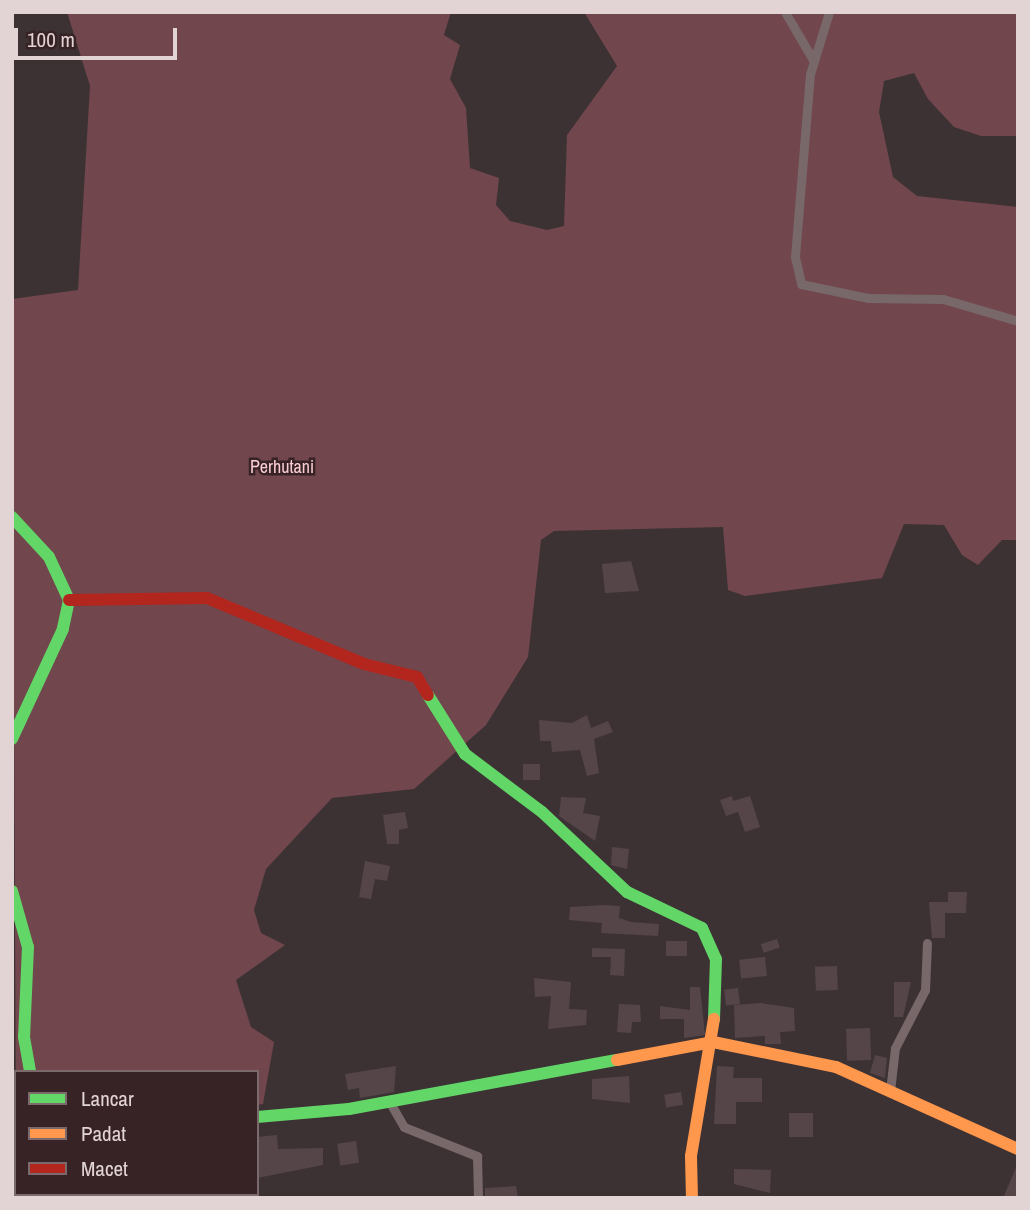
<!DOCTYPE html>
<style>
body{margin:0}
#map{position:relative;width:1030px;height:1210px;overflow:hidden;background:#3c3234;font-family:"Archivo Narrow",sans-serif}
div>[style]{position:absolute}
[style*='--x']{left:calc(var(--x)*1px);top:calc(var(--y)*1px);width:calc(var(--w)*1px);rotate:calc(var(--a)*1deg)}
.green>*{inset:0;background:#71464c}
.building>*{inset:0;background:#564548;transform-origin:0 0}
.street>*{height:9px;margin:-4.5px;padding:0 4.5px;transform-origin:4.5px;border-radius:4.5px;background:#78686a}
.fast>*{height:12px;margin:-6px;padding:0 6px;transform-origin:6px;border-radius:6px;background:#63d668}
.slow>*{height:12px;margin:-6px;padding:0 6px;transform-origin:6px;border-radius:6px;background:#ff974d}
.jam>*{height:12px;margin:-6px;padding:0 6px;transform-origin:6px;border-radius:6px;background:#b3261e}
span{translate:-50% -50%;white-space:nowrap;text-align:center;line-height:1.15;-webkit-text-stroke:5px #372326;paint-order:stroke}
.park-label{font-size:18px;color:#fbcdd2}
.frame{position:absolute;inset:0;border:14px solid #e2d4d5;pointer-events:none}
.legend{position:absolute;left:14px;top:1070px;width:245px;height:126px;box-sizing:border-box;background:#372326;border:2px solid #7b6a6c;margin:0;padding:9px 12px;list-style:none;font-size:21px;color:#e2d4d5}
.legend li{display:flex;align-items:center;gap:14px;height:35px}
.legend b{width:35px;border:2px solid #7b6a6c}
.scale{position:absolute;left:14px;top:28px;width:163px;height:32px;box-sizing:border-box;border:4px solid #e2d4d5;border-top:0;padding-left:9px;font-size:21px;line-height:24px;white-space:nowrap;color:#e2d4d5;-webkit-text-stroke:5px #372326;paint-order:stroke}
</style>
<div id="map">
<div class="green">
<div style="clip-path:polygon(67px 12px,451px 12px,444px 35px,460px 45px,450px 79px,466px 108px,470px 168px,499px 178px,496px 205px,510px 221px,547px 230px,564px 226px,567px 135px,617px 66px,584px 12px,1018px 12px,1018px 136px,981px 136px,954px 127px,928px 99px,914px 73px,884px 81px,879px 112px,893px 177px,917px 196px,1018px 207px,1018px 540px,1002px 540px,978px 565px,962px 555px,944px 525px,904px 524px,882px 578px,745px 596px,728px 590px,723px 527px,554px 531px,541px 540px,528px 657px,486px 725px,414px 789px,332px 798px,266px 869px,254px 910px,261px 933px,285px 945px,236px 980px,251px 1027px,274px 1042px,263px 1104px,257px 1105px,257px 1072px,16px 1072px,16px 1135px,12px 299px,78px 290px,90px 86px)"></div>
</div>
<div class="building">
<div style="clip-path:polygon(631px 561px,639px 591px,605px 593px,602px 564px)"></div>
<div style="clip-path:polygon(587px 715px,591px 728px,608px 721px,613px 732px,594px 739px,599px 773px,587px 776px,580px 750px,552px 752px,551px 741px,540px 741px,539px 720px,572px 723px)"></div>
<div style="left:523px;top:764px;width:17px;height:16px"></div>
<div style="clip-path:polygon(732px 796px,733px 801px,750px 796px,760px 827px,745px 832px,738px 812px,726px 816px,720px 800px)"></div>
<div style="clip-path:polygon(561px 797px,586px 798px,583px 813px,600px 816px,595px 841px,559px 816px)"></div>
<div style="clip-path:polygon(405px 812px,408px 828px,399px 830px,399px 844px,387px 844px,383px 815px)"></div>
<div style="clip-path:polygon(612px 847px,629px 849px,627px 869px,611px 865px)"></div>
<div style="clip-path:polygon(365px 861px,390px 866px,387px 881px,375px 879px,371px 899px,359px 897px)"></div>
<div style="clip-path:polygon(948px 892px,967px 892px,966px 913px,945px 913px,945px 938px,932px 938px,929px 902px,948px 902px)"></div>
<div style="clip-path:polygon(603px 905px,620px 906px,619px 918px,631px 922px,659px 924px,658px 936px,601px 933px,602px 923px,569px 920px,570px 907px)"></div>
<div style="left:777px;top:939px;width:9px;height:17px;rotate:72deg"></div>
<div style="left:687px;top:941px;width:15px;height:21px;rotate:90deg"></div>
<div style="clip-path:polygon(592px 948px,625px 949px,624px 976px,610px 975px,611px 957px,592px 957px)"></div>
<div style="left:765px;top:957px;width:19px;height:26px;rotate:84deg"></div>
<div style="left:837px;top:966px;width:24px;height:22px;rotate:88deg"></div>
<div style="clip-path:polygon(534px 978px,571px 982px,569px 1009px,587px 1010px,586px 1025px,548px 1029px,551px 996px,535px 997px)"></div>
<div style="clip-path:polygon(894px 982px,911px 982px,903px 1017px,894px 1017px)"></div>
<div style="clip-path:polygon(690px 987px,700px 987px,705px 1035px,684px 1038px,684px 1019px,660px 1019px,660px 1006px,690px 1010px)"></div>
<div style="left:738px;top:988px;width:16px;height:14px;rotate:83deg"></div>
<div style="clip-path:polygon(761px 1003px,794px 1008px,795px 1031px,780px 1032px,781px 1044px,765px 1044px,765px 1036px,735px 1038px,734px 1005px)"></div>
<div style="clip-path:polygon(619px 1004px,640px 1005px,641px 1022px,632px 1022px,631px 1033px,617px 1032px)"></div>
<div style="left:870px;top:1028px;width:32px;height:24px;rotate:88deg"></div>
<div style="clip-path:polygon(875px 1055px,887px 1058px,885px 1078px,870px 1073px)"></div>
<div style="clip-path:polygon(396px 1066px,394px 1092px,360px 1098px,359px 1088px,348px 1090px,345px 1074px)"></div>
<div style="clip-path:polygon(717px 1066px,734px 1067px,733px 1078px,762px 1078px,762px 1102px,736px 1102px,736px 1124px,714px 1124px)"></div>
<div style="clip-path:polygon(629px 1076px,630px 1103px,592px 1099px,592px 1079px)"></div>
<div style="left:681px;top:1092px;width:13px;height:17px;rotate:81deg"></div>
<div style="left:813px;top:1113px;width:24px;height:24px;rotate:90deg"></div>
<div style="clip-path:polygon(277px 1135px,278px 1149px,323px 1148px,323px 1165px,257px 1178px,257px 1137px)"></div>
<div style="left:356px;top:1141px;width:22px;height:19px;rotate:82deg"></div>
<div style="clip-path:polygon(1018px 1163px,1018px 1198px,1003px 1198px)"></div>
<div style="clip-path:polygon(734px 1169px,771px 1170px,770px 1193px,734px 1184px)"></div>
<div style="clip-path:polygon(516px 1186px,518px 1198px,485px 1198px,485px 1188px)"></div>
</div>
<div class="street">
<div style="--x:785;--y:12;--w:56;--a:59.7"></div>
<div style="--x:829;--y:12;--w:65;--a:107"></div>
<div style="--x:810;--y:74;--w:184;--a:94.7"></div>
<div style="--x:795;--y:257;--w:28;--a:77"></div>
<div style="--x:801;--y:284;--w:68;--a:11.8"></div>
<div style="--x:868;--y:298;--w:75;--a:0.8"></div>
<div style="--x:943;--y:299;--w:78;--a:16.3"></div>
<div style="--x:890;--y:1091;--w:43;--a:-83.4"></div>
<div style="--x:895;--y:1048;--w:65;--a:-62.7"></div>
<div style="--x:925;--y:990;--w:47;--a:-87.6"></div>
<div style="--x:389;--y:1101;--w:30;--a:60"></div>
<div style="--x:404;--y:1127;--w:79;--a:21.7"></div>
<div style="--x:477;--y:1156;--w:42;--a:88.6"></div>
<div style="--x:87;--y:1194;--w:4;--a:90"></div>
</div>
<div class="fast">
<div style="--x:12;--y:517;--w:54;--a:47.2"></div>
<div style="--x:49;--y:557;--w:47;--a:65.1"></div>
<div style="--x:69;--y:600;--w:30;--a:102"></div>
<div style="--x:63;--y:629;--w:121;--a:114.9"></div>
<div style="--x:428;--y:695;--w:70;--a:57.9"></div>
<div style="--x:465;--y:754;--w:96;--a:37"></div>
<div style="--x:542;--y:812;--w:117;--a:43.3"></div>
<div style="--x:627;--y:892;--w:83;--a:25.6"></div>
<div style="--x:702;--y:928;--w:34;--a:66"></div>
<div style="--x:716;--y:959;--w:60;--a:91.9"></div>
<div style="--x:12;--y:891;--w:58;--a:74.1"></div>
<div style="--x:28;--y:947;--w:90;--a:92.5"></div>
<div style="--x:24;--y:1037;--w:36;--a:80"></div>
<div style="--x:257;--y:1117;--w:92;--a:-5"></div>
<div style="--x:349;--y:1109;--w:272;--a:-10.4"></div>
<div style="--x:50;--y:1198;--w:4;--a:-63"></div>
</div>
<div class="slow">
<div style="--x:617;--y:1060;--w:98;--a:-10.6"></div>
<div style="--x:713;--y:1042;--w:126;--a:11.5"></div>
<div style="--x:836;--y:1067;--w:200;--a:24.3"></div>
<div style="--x:692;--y:1198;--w:42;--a:-91.4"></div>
<div style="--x:691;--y:1156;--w:139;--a:-80.5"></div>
</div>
<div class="jam">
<div style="--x:69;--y:600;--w:138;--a:-0.8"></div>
<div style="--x:207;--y:598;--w:170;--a:22.8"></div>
<div style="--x:364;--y:664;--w:55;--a:13.8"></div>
<div style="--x:417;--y:677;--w:21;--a:59"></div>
</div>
<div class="park-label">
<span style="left:282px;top:467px">Perhutani</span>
</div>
<div class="frame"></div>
<ul class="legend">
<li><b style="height:9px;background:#63d668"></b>Lancar</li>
<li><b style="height:9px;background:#ff974d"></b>Padat</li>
<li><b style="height:9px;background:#b3261e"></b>Macet</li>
</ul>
<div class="scale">100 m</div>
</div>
